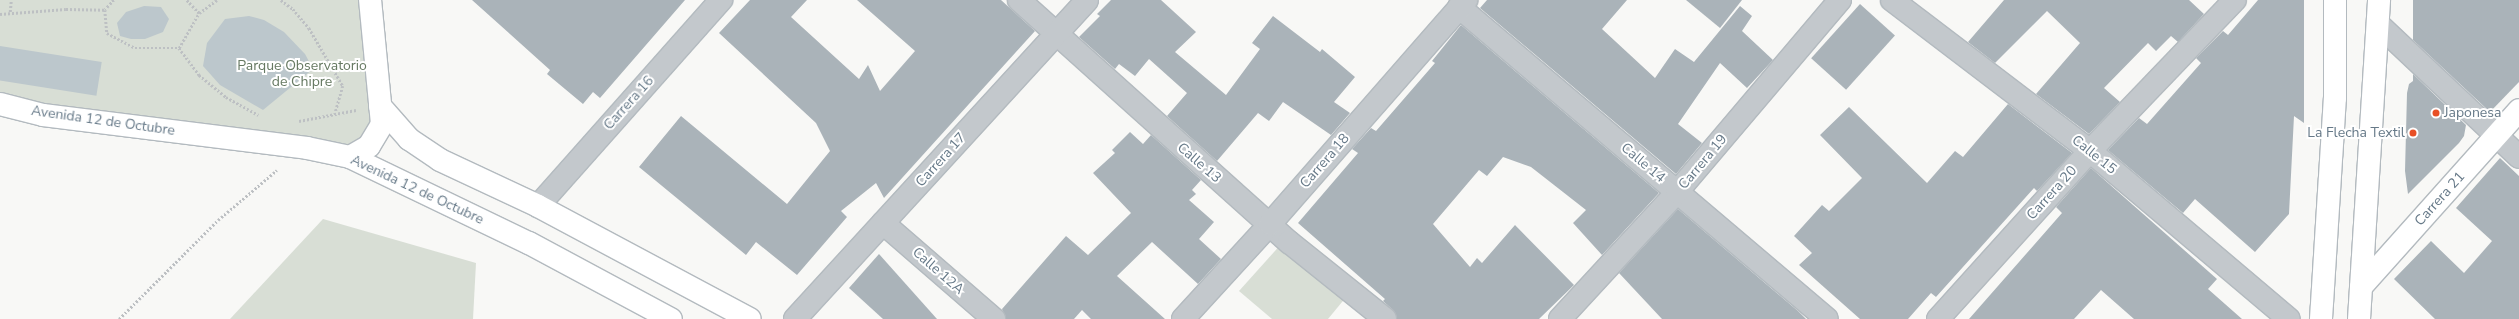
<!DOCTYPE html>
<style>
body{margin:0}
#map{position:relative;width:2519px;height:319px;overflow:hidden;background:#f8f8f6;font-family:"Nunito Sans",sans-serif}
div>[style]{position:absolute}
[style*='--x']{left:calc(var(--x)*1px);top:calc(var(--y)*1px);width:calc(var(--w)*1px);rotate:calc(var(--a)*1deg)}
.green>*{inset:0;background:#d8ded5}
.water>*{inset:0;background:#bcc7cc;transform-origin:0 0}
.building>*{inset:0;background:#aab3b9;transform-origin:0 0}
.path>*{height:2.5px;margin-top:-1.25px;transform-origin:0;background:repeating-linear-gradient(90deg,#bdc0c3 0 2px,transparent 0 4px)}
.roads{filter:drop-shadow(1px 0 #b3babf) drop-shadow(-1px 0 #b3babf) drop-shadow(0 1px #b3babf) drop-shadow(0 -1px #b3babf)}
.street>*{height:22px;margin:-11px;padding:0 11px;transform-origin:11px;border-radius:11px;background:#c3c8cc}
.secondary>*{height:22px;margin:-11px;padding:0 11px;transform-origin:11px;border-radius:11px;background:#fff}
.primary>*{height:22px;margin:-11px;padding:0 11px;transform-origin:11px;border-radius:11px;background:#fff}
.dots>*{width:11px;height:11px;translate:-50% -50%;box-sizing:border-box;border:2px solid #fff;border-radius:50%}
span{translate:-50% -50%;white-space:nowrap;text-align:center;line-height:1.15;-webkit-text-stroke:4px #fff;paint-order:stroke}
.park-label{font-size:14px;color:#667962}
.street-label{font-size:14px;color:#667988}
.poi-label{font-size:14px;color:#667988}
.left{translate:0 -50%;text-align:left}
.right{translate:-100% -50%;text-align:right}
</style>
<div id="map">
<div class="green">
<div style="clip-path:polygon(0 0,370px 0,380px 106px,350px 157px,0 104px)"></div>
<div style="clip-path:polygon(323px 219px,476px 263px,473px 319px,230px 319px)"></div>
<div style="clip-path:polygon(1283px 242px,1347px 296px,1328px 319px,1272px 319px,1239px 291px)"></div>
</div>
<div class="water">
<div style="clip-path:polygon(144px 6px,161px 7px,169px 19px,163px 32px,145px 39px,131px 39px,120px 36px,117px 23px,126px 12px)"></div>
<div style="clip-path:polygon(249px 16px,264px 20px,284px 32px,305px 54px,313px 69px,263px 110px,220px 85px,203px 66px,207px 43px,225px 19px)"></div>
<div style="left:0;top:46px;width:103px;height:34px;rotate:9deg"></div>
</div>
<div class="building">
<div style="clip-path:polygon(472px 0,685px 0,600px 98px,593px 92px,583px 104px,547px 74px,550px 70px)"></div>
<div style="clip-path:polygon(750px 0,807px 0,791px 17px,859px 79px,868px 65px,880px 91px,915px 51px,857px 0,1001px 0,1035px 31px,884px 198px,876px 183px,841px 211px,847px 217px,797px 275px,756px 242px,746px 255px,639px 167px,681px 116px,787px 204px,830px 151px,816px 123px,719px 33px)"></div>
<div style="clip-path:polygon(1111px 0,1161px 0,1196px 32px,1175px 52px,1226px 95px,1260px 49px,1252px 43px,1273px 16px,1320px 52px,1322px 49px,1355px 77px,1334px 102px,1350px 113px,1331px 135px,1283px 102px,1269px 121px,1258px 113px,1217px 161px,1167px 116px,1187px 93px,1149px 59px,1135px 76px,1119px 64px,1115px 69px,1079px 37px,1100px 16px,1097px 14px)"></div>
<div style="clip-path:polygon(1487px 0,1627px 0,1602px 29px,1655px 78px,1675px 49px,1694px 62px,1740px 6px,1752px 16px,1742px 31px,1773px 60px,1747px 88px,1720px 63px,1678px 124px,1702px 143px,1676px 174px,1480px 8px)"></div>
<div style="clip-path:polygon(1686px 0,1742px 0,1720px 28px)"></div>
<div style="clip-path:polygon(2004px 0,2189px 0,2204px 14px,2178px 42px,2171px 36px,2156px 51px,2148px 43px,2104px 88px,2120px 102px,2089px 134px,2036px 94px,2080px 43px,2047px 11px,1995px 63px,1968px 42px)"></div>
<div style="clip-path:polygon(2258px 0,2304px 0,2304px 123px,2294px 116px,2289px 214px,2255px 252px,2195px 199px,2183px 213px,2108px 150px,2139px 118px,2147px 124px,2201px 63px,2196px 58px,2223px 31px,2228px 35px)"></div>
<div style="clip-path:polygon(2413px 0,2519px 0,2519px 82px,2490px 112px,2413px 40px)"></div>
<div style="left:1860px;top:4px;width:47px;height:73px;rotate:42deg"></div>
<div style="clip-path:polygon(1461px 25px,1659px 193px,1602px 255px,1573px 223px,1586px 210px,1531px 167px,1503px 157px,1487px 176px,1479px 170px,1433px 224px,1470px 267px,1477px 258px,1482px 263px,1515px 225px,1574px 285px,1539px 319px,1397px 319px,1393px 310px,1383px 301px,1385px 299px,1298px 223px,1358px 153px,1352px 149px,1371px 128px,1376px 131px,1435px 63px,1432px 61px)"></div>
<div style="clip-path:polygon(2413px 74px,2466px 125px,2464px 136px,2459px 143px,2408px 194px,2405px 171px,2407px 93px,2409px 84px,2413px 81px)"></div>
<div style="clip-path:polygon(2008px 104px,2072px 153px,2037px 191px,2034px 188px,1936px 297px,1931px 293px,1908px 319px,1860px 319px,1799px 265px,1812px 253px,1794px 236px,1822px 205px,1829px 211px,1862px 178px,1820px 135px,1849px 107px,1927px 183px,1955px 151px,1963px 157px)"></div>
<div style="clip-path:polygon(1130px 132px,1143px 144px,1151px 135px,1201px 180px,1192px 190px,1196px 194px,1189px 200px,1214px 222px,1199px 239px,1221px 259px,1198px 284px,1152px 242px,1117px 276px,1165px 319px,1091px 319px,1082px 310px,1074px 319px,1006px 319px,1002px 309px,1066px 236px,1088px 255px,1131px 213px,1093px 173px,1115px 153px,1112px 150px)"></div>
<div style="clip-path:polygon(2500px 158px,2519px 176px,2519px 319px,2435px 319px,2394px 279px,2431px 241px,2464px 273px,2492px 241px,2456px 208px)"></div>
<div style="clip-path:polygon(2091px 168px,2217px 279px,2208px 289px,2242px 319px,2134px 319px,2101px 290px,2074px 319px,1969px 319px,2062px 213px,2056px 207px)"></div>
<div style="clip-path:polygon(1678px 209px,1798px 311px,1806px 319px,1662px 319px,1619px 273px)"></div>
<div style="clip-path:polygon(879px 254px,937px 319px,883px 319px,849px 288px)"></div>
</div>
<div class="path">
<div style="--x:114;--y:0;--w:13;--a:132"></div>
<div style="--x:105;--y:10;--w:23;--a:85"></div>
<div style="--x:107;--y:33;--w:32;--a:28"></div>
<div style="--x:135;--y:48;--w:44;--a:0"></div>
<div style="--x:187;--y:0;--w:18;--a:47"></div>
<div style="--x:281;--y:0;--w:15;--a:37"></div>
<div style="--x:293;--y:9;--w:25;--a:50"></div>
<div style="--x:309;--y:28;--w:67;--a:59.6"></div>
<div style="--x:343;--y:86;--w:29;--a:106"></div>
<div style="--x:10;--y:12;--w:12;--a:-85"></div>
<div style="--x:0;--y:14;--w:66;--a:-4.3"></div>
<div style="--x:66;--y:9;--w:39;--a:1"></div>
<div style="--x:179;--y:48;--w:34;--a:53"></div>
<div style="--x:199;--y:75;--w:35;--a:39"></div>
<div style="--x:226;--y:97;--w:37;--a:29"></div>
<div style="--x:179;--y:48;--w:40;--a:-60.3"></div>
<div style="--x:199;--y:13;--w:22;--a:-36"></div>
<div style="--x:299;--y:121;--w:58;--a:-10.9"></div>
<div style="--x:119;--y:319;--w:140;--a:-45"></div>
<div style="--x:218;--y:220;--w:77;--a:-40.3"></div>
</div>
<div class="roads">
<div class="street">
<div style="--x:1019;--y:0;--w:363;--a:41.9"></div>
<div style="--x:1289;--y:242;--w:123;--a:38.7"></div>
<div style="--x:1892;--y:0;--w:249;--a:37.3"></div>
<div style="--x:2090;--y:151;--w:260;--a:40.2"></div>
<div style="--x:1459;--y:7;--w:482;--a:40.3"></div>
<div style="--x:2378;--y:24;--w:194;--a:43.3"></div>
<div style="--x:538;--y:206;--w:276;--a:-48.4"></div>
<div style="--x:883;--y:223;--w:147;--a:40.9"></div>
<div style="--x:795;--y:319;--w:432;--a:-47.5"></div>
<div style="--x:1183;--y:319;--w:129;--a:-47.5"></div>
<div style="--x:1270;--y:224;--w:298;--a:-48.8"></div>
<div style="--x:1560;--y:319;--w:173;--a:-47.3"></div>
<div style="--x:1677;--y:192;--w:252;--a:-49.7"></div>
<div style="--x:1938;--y:319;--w:227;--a:-47.9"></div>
<div style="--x:2090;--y:151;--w:209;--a:-46.2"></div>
</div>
<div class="secondary">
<div style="--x:0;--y:104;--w:44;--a:14.3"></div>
<div style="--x:43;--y:115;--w:266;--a:7.1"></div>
<div style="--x:307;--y:148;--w:44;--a:11.8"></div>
<div style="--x:350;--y:157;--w:199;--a:25.7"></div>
<div style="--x:529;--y:243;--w:161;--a:28.2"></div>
<div style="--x:380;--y:106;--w:44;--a:48.7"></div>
<div style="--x:409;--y:139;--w:37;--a:34"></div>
<div style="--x:440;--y:160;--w:108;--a:25.1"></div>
<div style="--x:538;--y:206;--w:240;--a:28.1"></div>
<div style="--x:350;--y:157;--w:22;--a:-30"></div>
<div style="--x:369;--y:146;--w:26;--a:-59"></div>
<div style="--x:382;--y:124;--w:125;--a:-95.5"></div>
<div style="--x:2361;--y:287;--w:237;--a:-48.2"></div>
</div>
<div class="primary">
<div style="--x:2321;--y:319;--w:221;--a:-86.4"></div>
<div style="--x:2335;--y:98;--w:98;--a:-90"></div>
<div style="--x:2359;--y:319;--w:320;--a:-86.4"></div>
</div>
</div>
<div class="dots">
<div style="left:2436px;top:113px;background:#e85026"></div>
<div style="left:2413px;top:133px;background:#e85026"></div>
</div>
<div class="park-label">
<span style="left:302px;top:74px">Parque Observatorio<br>de Chipre</span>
</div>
<div class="street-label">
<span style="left:629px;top:103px;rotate:-48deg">Carrera 16</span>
<span style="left:103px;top:121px;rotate:8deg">Avenida 12 de Octubre</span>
<span style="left:2094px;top:155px;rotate:39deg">Calle 15</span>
<span style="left:941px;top:160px;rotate:-48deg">Carrera 17</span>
<span style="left:1325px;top:161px;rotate:-49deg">Carrera 18</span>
<span style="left:1703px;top:162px;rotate:-50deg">Carrera 19</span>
<span style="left:1199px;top:163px;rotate:41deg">Calle 13</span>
<span style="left:1643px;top:163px;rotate:40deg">Calle 14</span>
<span style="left:417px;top:190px;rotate:25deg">Avenida 12 de Octubre</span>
<span style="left:2052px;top:193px;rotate:-48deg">Carrera 20</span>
<span style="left:2440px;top:199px;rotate:-48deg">Carrera 21</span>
<span style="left:938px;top:271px;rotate:41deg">Calle 12A</span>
</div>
<div class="poi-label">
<span class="left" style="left:2444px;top:113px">Japonesa</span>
<span class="right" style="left:2405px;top:133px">La Flecha Textil</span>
</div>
</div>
